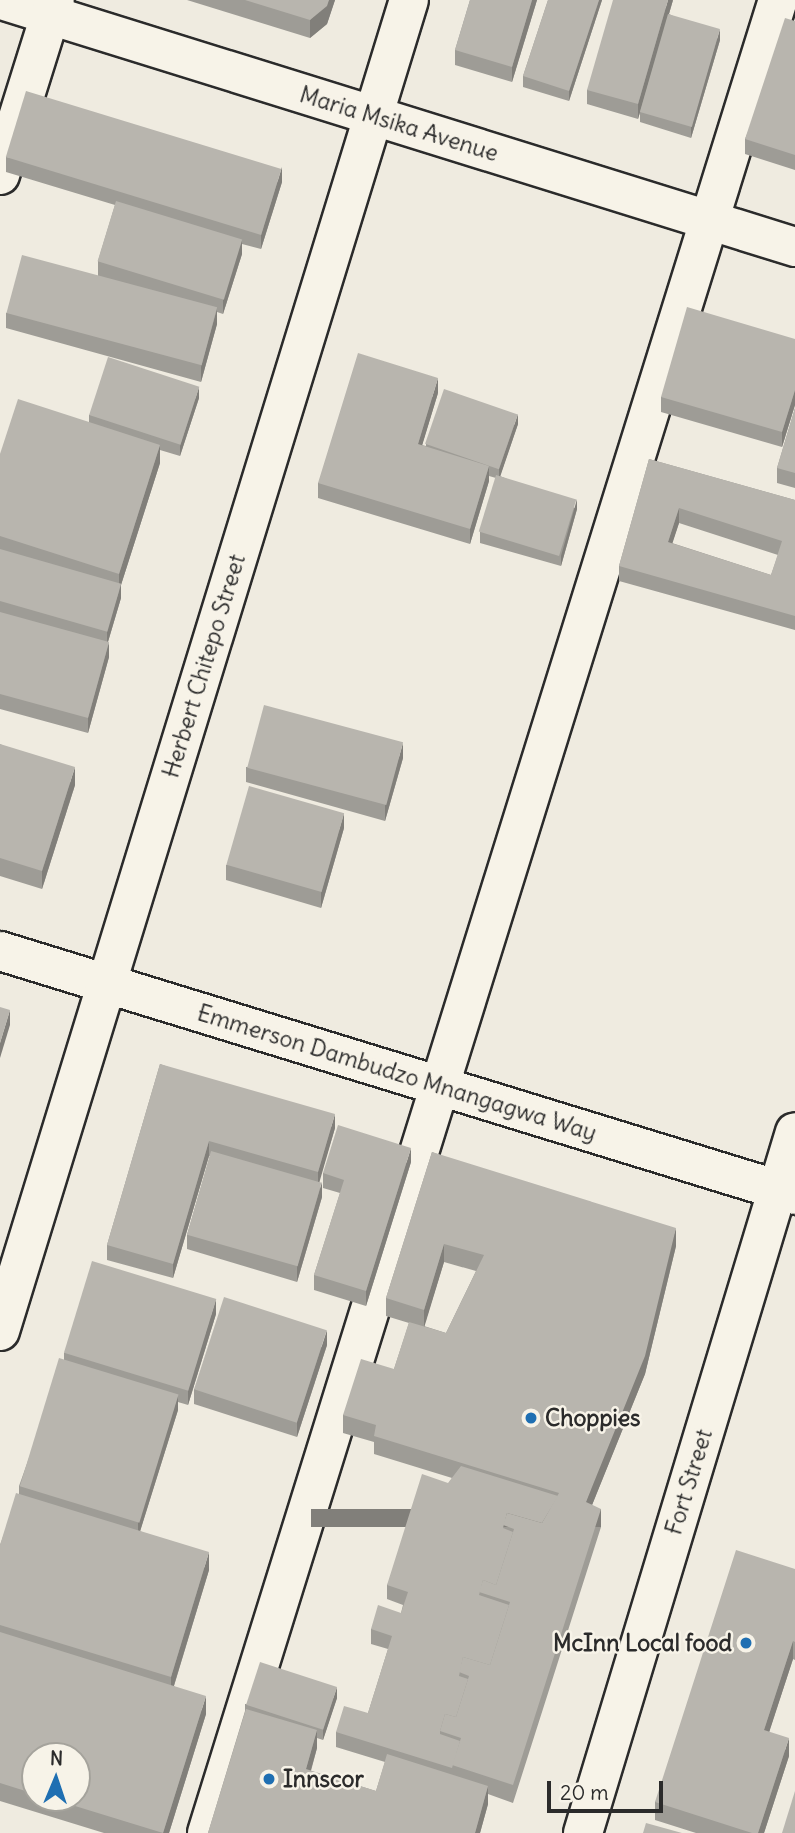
<!DOCTYPE html>
<style>
body{margin:0}
#map{position:relative;width:795px;height:1833px;overflow:hidden;background:#efebe0;font-family:Delius,sans-serif}
div>[style]{position:absolute}
[style*='--x']{left:calc(var(--x)*1px);top:calc(var(--y)*1px);width:calc(var(--w)*1px);rotate:calc(var(--a)*1deg)}
.roads{filter:drop-shadow(2px 0 #2b2b2b) drop-shadow(-2px 0 #2b2b2b) drop-shadow(0 2px #2b2b2b) drop-shadow(0 -2px #2b2b2b)}
.minor>*{height:38px;margin:-19px;padding:0 19px;transform-origin:19px;border-radius:19px;background:#f7f3e8}
.wall>*{inset:0;background:#9e9c96}
.shaded-wall>*{inset:0;background:#817f7a;transform-origin:0 0}
.building>*{inset:0;background:#b8b5ae;transform-origin:0 0}
.dots>*{width:19px;height:19px;translate:-50% -50%;box-sizing:border-box;border:4px solid #f7f3e8;border-radius:50%}
span{translate:-50% -50%;white-space:nowrap;text-align:center;line-height:1.15;-webkit-text-stroke:5px #f7f3e8;paint-order:stroke}
.street-label{font-size:23px;color:#2b2b2b}
.poi-label{font-size:23px;color:#2b2b2b;font-weight:700}
.left{translate:0 -50%;text-align:left}
.right{translate:-100% -50%;text-align:right}
.north{position:absolute;left:21px;top:1742px;width:70px;height:70px;box-sizing:border-box;background:#f7f3e8;border:2px solid #a5a39c;border-radius:50%;rotate:2deg;font-size:19px;font-weight:700;line-height:28px;text-align:center;color:#2b2b2b}
.north::after{content:'';display:block;margin:auto;width:24px;height:32px;background:#1f6fb2;clip-path:polygon(50% 0,100% 100%,50% 72%,0 100%)}
.scale{position:absolute;left:547px;top:1781px;width:116px;height:32px;box-sizing:border-box;border:4px solid #2b2b2b;border-top:0;padding-left:9px;font-size:21px;line-height:24px;white-space:nowrap;color:#2b2b2b;-webkit-text-stroke:5px #f7f3e8;paint-order:stroke}
</style>
<div id="map">
<div class="roads">
<div class="minor">
<div style="--x:2;--y:0;--w:831;--a:17.3"></div>
<div style="--x:0;--y:175;--w:183;--a:-72.6"></div>
<div style="--x:0;--y:951;--w:832;--a:17.06"></div>
<div style="--x:0;--y:1331;--w:1392;--a:-72.92"></div>
<div style="--x:207;--y:1833;--w:1920;--a:-72.7"></div>
<div style="--x:583;--y:1833;--w:732;--a:-73.17"></div>
</div>
</div>
<div class="wall">
<div style="clip-path:polygon(187px 0,335px 0,327px 24px,310px 38px)"></div>
<div style="clip-path:polygon(470px 0,537px 0,512px 82px,455px 65px,455px 50px)"></div>
<div style="clip-path:polygon(548px 0,602px 0,569px 101px,523px 87px,523px 76px)"></div>
<div style="clip-path:polygon(673px 0,669px 14px,720px 40px,691px 138px,640px 122px,640px 112px,646px 91px,638px 119px,587px 104px,587px 90px)"></div>
<div style="clip-path:polygon(795px 21px,795px 170px,745px 154px,745px 139px)"></div>
<div style="clip-path:polygon(6px 157px,282px 182px,261px 249px,242px 244px,242px 254px,223px 314px,217px 312px,217px 324px,201px 382px,6px 328px,6px 313px,98px 276px,98px 261px,115px 205px,6px 172px)"></div>
<div style="clip-path:polygon(795px 339px,795px 405px,782px 447px,661px 412px,661px 397px)"></div>
<div style="clip-path:polygon(438px 393px,422px 445px,426px 446px,426px 444px,518px 424px,500px 476px,577px 509px,561px 566px,480px 543px,480px 532px,496px 478px,489px 476px,489px 481px,470px 544px,318px 498px,318px 483px)"></div>
<div style="clip-path:polygon(199px 398px,180px 456px,160px 450px,160px 463px,121px 585px,121px 598px,108px 642px,109px 657px,88px 733px,0 709px,0 454px,89px 422px,89px 415px)"></div>
<div style="clip-path:polygon(795px 408px,795px 488px,777px 483px,777px 468px)"></div>
<div style="clip-path:polygon(evenodd,649px 459px,795px 500px,795px 630px,619px 581px,619px 566px,649px 459px,679px 523px,778px 555px,771px 575px,672px 543px,679px 523px)"></div>
<div style="clip-path:polygon(0 744px,75px 785px,42px 889px,0 876px)"></div>
<div style="clip-path:polygon(403px 758px,385px 821px,246px 782px,246px 767px)"></div>
<div style="clip-path:polygon(344px 828px,321px 908px,226px 880px,226px 865px)"></div>
<div style="clip-path:polygon(160px 1064px,335px 1128px,319px 1181px,322px 1197px,297px 1282px,187px 1249px,187px 1235px,210px 1156px,209px 1156px,173px 1278px,107px 1260px,107px 1245px)"></div>
<div style="clip-path:polygon(evenodd,432px 1152px,676px 1246px,645px 1374px,592px 1505px,601px 1527px,513px 1803px,488px 1794px,488px 1804px,480px 1833px,208px 1833px,245px 1711px,245px 1704px,337px 1698px,323px 1740px,317px 1738px,317px 1748px,311px 1771px,376px 1791px,385px 1762px,336px 1747px,336px 1732px,368px 1713px,388px 1649px,371px 1644px,371px 1629px,401px 1613px,403px 1605px,387px 1599px,387px 1585px,452px 1478px,374px 1454px,374px 1442px,343px 1433px,343px 1415px,394px 1369px,409px 1323px,386px 1316px,386px 1298px,432px 1152px,444px 1262px,476px 1271px,446px 1333px,424px 1326px,444px 1262px)"></div>
<div style="clip-path:polygon(411px 1162px,366px 1306px,314px 1290px,314px 1275px,340px 1193px,323px 1188px,323px 1173px)"></div>
<div style="clip-path:polygon(evenodd,216px 1314px,188px 1405px,178px 1402px,178px 1410px,140px 1531px,209px 1570px,174px 1686px,206px 1714px,169px 1833px,104px 1833px,0 1801px,0 1545px,19px 1494px,19px 1486px,64px 1360px,64px 1353px,216px 1314px,35px 1756px,77px 1798px,35px 1798px,35px 1756px)"></div>
<div style="clip-path:polygon(327px 1345px,297px 1437px,194px 1404px,194px 1389px)"></div>
<div style="clip-path:polygon(795px 1569px,795px 1660px,793px 1659px,769px 1732px,789px 1756px,764px 1833px,696px 1833px,655px 1820px,655px 1802px)"></div>
</div>
<div class="shaded-wall">
<div style="clip-path:polygon(329px 0,335px 0,327px 24px,310px 38px,310px 20px)"></div>
<div style="clip-path:polygon(532px 0,537px 0,512px 82px,512px 67px)"></div>
<div style="clip-path:polygon(599px 0,602px 0,569px 101px,569px 91px)"></div>
<div style="clip-path:polygon(668px 0,673px 0,638px 119px,638px 104px)"></div>
<div style="clip-path:polygon(720px 29px,720px 40px,691px 138px,691px 127px)"></div>
<div style="clip-path:polygon(282px 167px,282px 182px,261px 249px,261px 235px)"></div>
<div style="clip-path:polygon(242px 239px,242px 254px,223px 314px,223px 299px)"></div>
<div style="clip-path:polygon(217px 309px,217px 324px,201px 382px,201px 367px)"></div>
<div style="clip-path:polygon(438px 378px,438px 393px,418px 459px,418px 444px)"></div>
<div style="clip-path:polygon(199px 387px,199px 398px,180px 456px,180px 446px)"></div>
<div style="clip-path:polygon(795px 390px,795px 405px,782px 447px,782px 432px)"></div>
<div style="clip-path:polygon(518px 414px,518px 424px,499px 480px,499px 469px)"></div>
<div style="clip-path:polygon(160px 445px,160px 463px,121px 585px,121px 598px,107px 645px,107px 630px,119px 591px,119px 574px)"></div>
<div style="clip-path:polygon(489px 466px,489px 481px,470px 544px,470px 529px)"></div>
<div style="clip-path:polygon(577px 499px,577px 509px,561px 566px,561px 556px)"></div>
<div style="clip-path:polygon(679px 508px,679px 523px,668px 557px,668px 542px)"></div>
<div style="clip-path:polygon(109px 642px,109px 657px,88px 733px,88px 718px)"></div>
<div style="clip-path:polygon(403px 743px,403px 758px,385px 821px,385px 806px)"></div>
<div style="clip-path:polygon(75px 767px,75px 785px,42px 889px,42px 871px)"></div>
<div style="clip-path:polygon(344px 813px,344px 828px,321px 908px,321px 893px)"></div>
<div style="clip-path:polygon(10px 1010px,10px 1025px,0 1058px,0 1043px)"></div>
<div style="clip-path:polygon(335px 1114px,335px 1128px,318px 1187px,318px 1172px)"></div>
<div style="clip-path:polygon(209px 1141px,209px 1156px,173px 1278px,173px 1264px)"></div>
<div style="clip-path:polygon(411px 1148px,411px 1162px,366px 1306px,366px 1291px)"></div>
<div style="clip-path:polygon(322px 1182px,322px 1197px,297px 1282px,297px 1267px)"></div>
<div style="clip-path:polygon(676px 1228px,676px 1246px,645px 1374px,586px 1520px,586px 1502px)"></div>
<div style="clip-path:polygon(444px 1244px,444px 1262px,424px 1328px,424px 1310px)"></div>
<div style="clip-path:polygon(216px 1299px,216px 1314px,188px 1405px,188px 1390px)"></div>
<div style="clip-path:polygon(327px 1330px,327px 1345px,297px 1437px,297px 1422px)"></div>
<div style="clip-path:polygon(178px 1395px,178px 1410px,138px 1538px,138px 1523px)"></div>
<div style="left:601px;top:1509px;width:18px;height:290px;rotate:90deg"></div>
<div style="clip-path:polygon(209px 1552px,209px 1570px,171px 1695px,171px 1677px)"></div>
<div style="clip-path:polygon(793px 1641px,793px 1659px,764px 1748px,764px 1730px)"></div>
<div style="clip-path:polygon(337px 1687px,337px 1698px,323px 1740px,323px 1729px)"></div>
<div style="clip-path:polygon(206px 1696px,206px 1714px,169px 1833px,163px 1833px)"></div>
<div style="clip-path:polygon(317px 1730px,317px 1748px,306px 1787px,306px 1769px)"></div>
<div style="clip-path:polygon(789px 1738px,789px 1756px,764px 1833px,758px 1833px)"></div>
<div style="clip-path:polygon(488px 1786px,488px 1804px,480px 1833px,475px 1833px)"></div>
</div>
<div class="building">
<div style="clip-path:polygon(245px 0,329px 0,327px 6px,310px 20px)"></div>
<div style="clip-path:polygon(470px 0,532px 0,512px 67px,455px 50px)"></div>
<div style="clip-path:polygon(548px 0,599px 0,569px 91px,523px 76px)"></div>
<div style="clip-path:polygon(613px 0,668px 0,638px 104px,587px 90px)"></div>
<div style="left:668px;top:14px;width:54px;height:102px;rotate:16deg"></div>
<div style="clip-path:polygon(785px 18px,795px 21px,795px 155px,745px 139px)"></div>
<div style="left:26px;top:91px;width:267px;height:69px;rotate:17deg"></div>
<div style="left:116px;top:201px;width:132px;height:63px;rotate:17deg"></div>
<div style="left:22px;top:255px;width:202px;height:60px;rotate:15deg"></div>
<div style="clip-path:polygon(687px 307px,795px 339px,795px 390px,782px 432px,661px 397px)"></div>
<div style="clip-path:polygon(358px 353px,438px 378px,418px 444px,489px 466px,470px 529px,318px 483px)"></div>
<div style="left:108px;top:357px;width:96px;height:61px;rotate:18deg"></div>
<div style="left:444px;top:389px;width:78px;height:58px;rotate:19deg"></div>
<div style="clip-path:polygon(18px 399px,160px 445px,119px 574px,0 536px,0 454px)"></div>
<div style="clip-path:polygon(795px 408px,795px 473px,777px 468px)"></div>
<div style="clip-path:polygon(evenodd,649px 459px,795px 500px,795px 616px,619px 566px,649px 459px,679px 508px,782px 541px,771px 575px,668px 542px,679px 508px)"></div>
<div style="left:496px;top:475px;width:84px;height:59px;rotate:17deg"></div>
<div style="left:0;top:549px;width:126px;height:50px;rotate:16deg"></div>
<div style="clip-path:polygon(0 612px,109px 642px,88px 718px,0 694px)"></div>
<div style="left:264px;top:705px;width:144px;height:65px;rotate:15deg"></div>
<div style="clip-path:polygon(0 744px,75px 767px,42px 871px,0 858px)"></div>
<div style="left:249px;top:786px;width:99px;height:82px;rotate:16deg"></div>
<div style="clip-path:polygon(0 1007px,10px 1010px,0 1043px)"></div>
<div style="clip-path:polygon(160px 1064px,335px 1114px,318px 1172px,209px 1141px,173px 1264px,107px 1245px)"></div>
<div style="clip-path:polygon(338px 1125px,411px 1148px,366px 1291px,314px 1275px,344px 1180px,323px 1173px)"></div>
<div style="left:211px;top:1151px;width:115px;height:87px;rotate:16deg"></div>
<div style="clip-path:polygon(432px 1152px,676px 1228px,645px 1356px,586px 1502px,601px 1509px,513px 1785px,452px 1765px,461px 1738px,440px 1731px,445px 1714px,456px 1717px,469px 1676px,459px 1672px,463px 1657px,490px 1665px,510px 1602px,479px 1592px,483px 1580px,496px 1585px,514px 1529px,503px 1525px,507px 1513px,542px 1523px,559px 1493px,374px 1436px,376px 1425px,343px 1415px,361px 1359px,394px 1369px,409px 1322px,446px 1333px,484px 1255px,444px 1244px,424px 1310px,386px 1298px)"></div>
<div style="left:92px;top:1261px;width:130px;height:96px;rotate:17deg"></div>
<div style="left:224px;top:1297px;width:108px;height:97px;rotate:18deg"></div>
<div style="left:59px;top:1358px;width:125px;height:134px;rotate:17deg"></div>
<div style="clip-path:polygon(461px 1466px,558px 1496px,542px 1523px,507px 1513px,503px 1528px,513px 1532px,496px 1585px,483px 1580px,479px 1595px,509px 1605px,490px 1665px,463px 1657px,459px 1676px,468px 1679px,456px 1717px,445px 1714px,440px 1731px,440px 1734px,460px 1741px,452px 1768px,336px 1732px,344px 1706px,368px 1713px,392px 1636px,371px 1629px,378px 1605px,401px 1613px,408px 1592px,387px 1585px,422px 1474px,448px 1483px)"></div>
<div style="clip-path:polygon(16px 1493px,209px 1552px,171px 1677px,0 1625px,0 1545px)"></div>
<div style="clip-path:polygon(736px 1550px,795px 1569px,795px 1642px,793px 1641px,764px 1730px,789px 1738px,758px 1833px,752px 1833px,655px 1802px)"></div>
<div style="clip-path:polygon(0 1632px,206px 1696px,163px 1833px,49px 1798px,77px 1798px,77px 1756px,35px 1756px,35px 1794px,0 1783px)"></div>
<div style="left:260px;top:1662px;width:81px;height:45px;rotate:18deg"></div>
<div style="clip-path:polygon(246px 1709px,317px 1730px,306px 1769px,376px 1791px,387px 1754px,488px 1786px,475px 1833px,208px 1833px)"></div>
<div style="clip-path:polygon(795px 1791px,795px 1833px,782px 1833px)"></div>
<div style="clip-path:polygon(646px 1823px,682px 1833px,643px 1833px)"></div>
</div>
<div class="dots">
<div style="left:531px;top:1418px;background:#1f6fb2"></div>
<div style="left:746px;top:1643px;background:#1f6fb2"></div>
<div style="left:269px;top:1779px;background:#1f6fb2"></div>
</div>
<div class="street-label">
<span style="left:399px;top:124px;rotate:17deg">Maria Msika Avenue</span>
<span style="left:204px;top:666px;rotate:-73deg">Herbert Chitepo Street</span>
<span style="left:397px;top:1073px;rotate:17deg">Emmerson Dambudzo Mnangagwa Way</span>
<span style="left:689px;top:1482px;rotate:-73deg">Fort Street</span>
</div>
<div class="poi-label">
<span class="left" style="left:545px;top:1418px">Choppies</span>
<span class="right" style="left:732px;top:1643px">McInn Local food</span>
<span class="left" style="left:283px;top:1779px">Innscor</span>
</div>
<div class="north">N</div>
<div class="scale">20 m</div>
</div>
